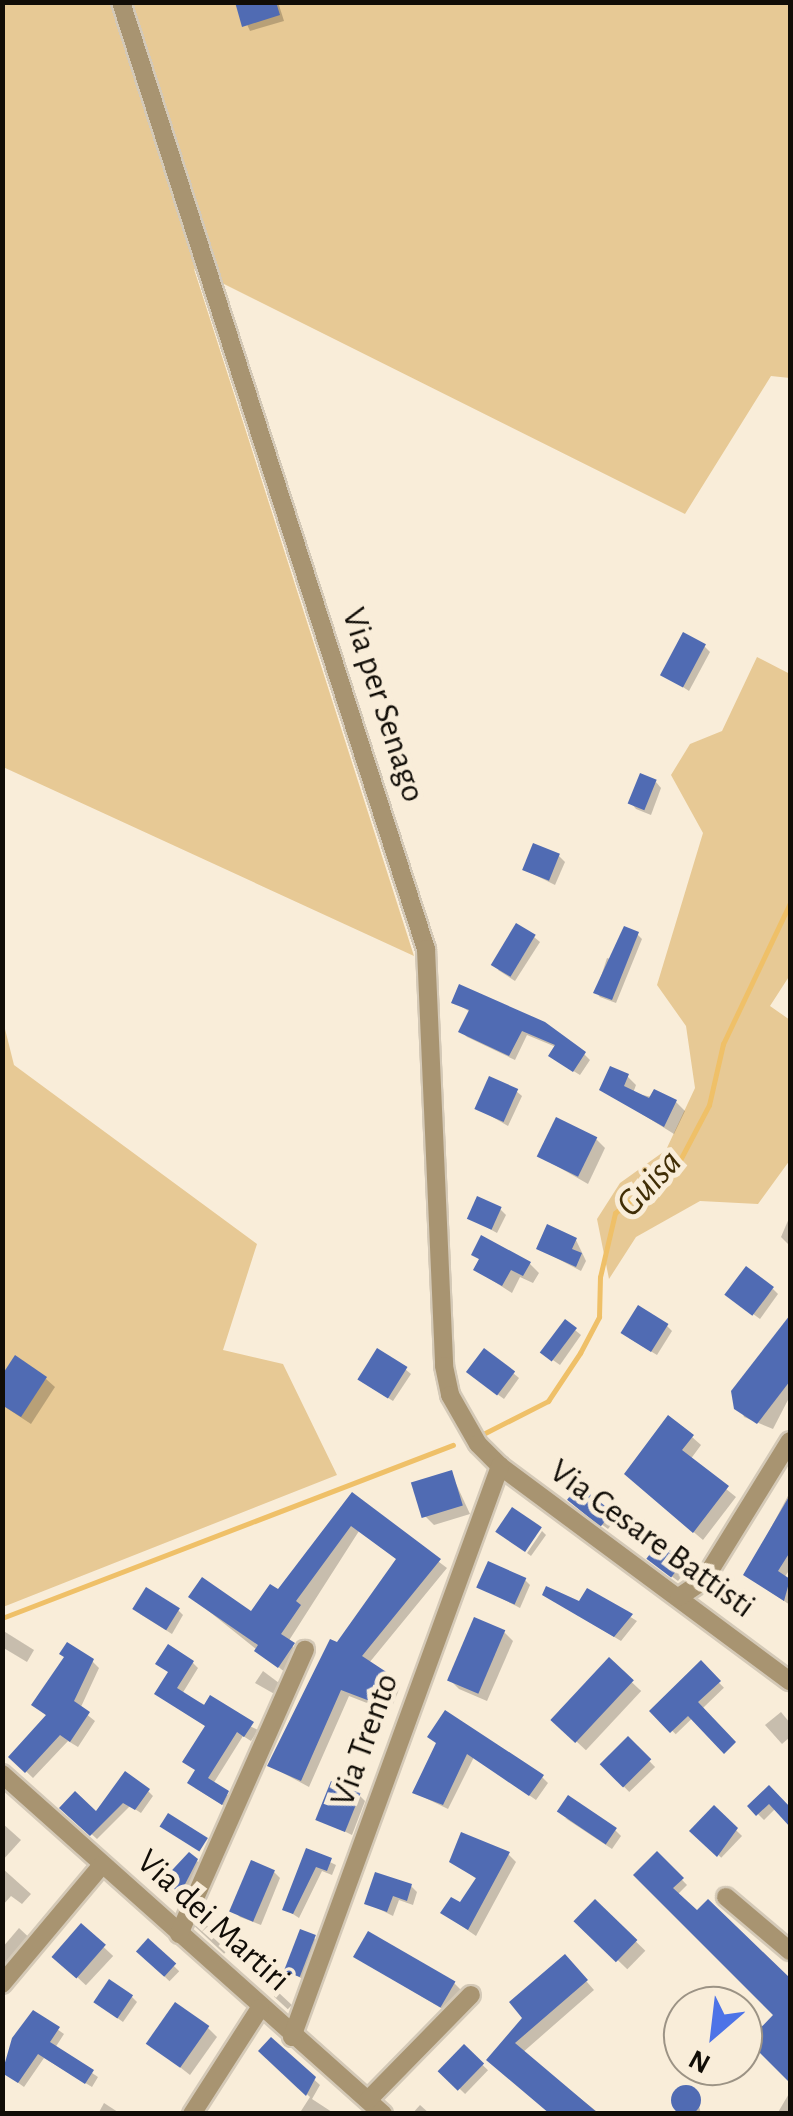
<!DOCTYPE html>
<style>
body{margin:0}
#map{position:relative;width:793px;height:2116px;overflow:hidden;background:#f9edd9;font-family:"Alegreya Sans",sans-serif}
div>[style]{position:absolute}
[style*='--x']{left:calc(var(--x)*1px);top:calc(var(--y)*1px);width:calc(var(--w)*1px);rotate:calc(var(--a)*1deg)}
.green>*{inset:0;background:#e7c995}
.shadow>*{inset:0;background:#0003;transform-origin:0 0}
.stream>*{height:5px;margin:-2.5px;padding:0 2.5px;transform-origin:2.5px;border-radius:2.5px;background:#efc068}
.building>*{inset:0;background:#506bb3;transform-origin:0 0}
.round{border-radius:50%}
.roads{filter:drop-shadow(2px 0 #d4c9b7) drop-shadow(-2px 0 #d4c9b7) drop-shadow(0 2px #d4c9b7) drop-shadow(0 -2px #d4c9b7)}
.street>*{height:18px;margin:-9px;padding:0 9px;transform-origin:9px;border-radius:9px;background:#a89471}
span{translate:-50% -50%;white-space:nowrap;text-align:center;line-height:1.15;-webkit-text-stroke:10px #f9edd9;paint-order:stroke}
.street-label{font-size:35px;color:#110d07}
.water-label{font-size:38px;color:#412e06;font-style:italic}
.frame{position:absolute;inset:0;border:5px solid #110d07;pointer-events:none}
.north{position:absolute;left:663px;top:1986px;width:100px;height:100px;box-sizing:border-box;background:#f9edd9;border:2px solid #9c9385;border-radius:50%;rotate:208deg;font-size:28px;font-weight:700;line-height:40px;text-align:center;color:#110d07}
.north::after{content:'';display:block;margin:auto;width:35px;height:45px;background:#4d73e7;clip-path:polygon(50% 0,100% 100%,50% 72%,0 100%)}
</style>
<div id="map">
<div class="green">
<div style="clip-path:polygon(3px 3px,790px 3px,790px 378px,771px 376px,685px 514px,194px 269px,414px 956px,3px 767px)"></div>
<div style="clip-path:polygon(757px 657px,790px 674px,790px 975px,770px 1006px,790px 1020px,790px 1160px,758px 1204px,700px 1201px,636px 1237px,609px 1279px,597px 1219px,620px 1183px,666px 1150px,695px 1088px,686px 1026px,657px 985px,703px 833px,671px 775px,690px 744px,722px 731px)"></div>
<div style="clip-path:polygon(2px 1017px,14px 1065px,257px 1244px,223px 1350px,283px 1364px,337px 1475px,3px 1607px)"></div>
</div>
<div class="shadow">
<div style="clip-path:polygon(237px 2px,278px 2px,284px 21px,250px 31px)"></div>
<div style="clip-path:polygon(704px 646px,710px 652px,689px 691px,663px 674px)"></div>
<div style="clip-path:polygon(656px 782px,661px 788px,651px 815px,636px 809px,631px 803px)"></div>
<div style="clip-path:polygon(559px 856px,565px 862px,555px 885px,525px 870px)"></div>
<div style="clip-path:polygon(637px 934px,642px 939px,616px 1003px,600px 997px,596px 992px,607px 958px,613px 960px)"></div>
<div style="clip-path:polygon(534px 937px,540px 942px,515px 981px,498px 970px)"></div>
<div style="clip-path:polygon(454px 1002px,584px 1054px,590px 1060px,580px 1075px,557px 1061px,556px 1047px,527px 1035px,515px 1060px,467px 1037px,461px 1031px,470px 1012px)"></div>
<div style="clip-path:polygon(627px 1076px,636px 1085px,633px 1093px,676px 1102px,685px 1111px,674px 1134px,602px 1089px)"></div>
<div style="clip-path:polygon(516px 1091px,522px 1096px,508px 1126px,477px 1108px)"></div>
<div style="clip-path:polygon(596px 1139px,605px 1148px,588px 1184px,541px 1157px)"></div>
<div style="clip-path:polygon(500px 1209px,506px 1215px,497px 1233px,470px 1218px)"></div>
<div style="clip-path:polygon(790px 1216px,790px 1246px,781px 1237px)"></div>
<div style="clip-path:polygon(576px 1240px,586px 1261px,581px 1271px,539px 1249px)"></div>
<div style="clip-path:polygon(474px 1255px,530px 1264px,539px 1273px,533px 1283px,520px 1277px,512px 1293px,476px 1270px,481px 1261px)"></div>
<div style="clip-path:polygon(773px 1289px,778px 1294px,760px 1319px,734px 1300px)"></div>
<div style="clip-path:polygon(790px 1320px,790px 1396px,773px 1429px,744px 1417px,734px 1392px)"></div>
<div style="clip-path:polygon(667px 1326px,672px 1331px,657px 1355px,629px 1338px)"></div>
<div style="clip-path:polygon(575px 1330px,581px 1335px,560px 1365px,550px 1358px)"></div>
<div style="clip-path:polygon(405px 1369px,411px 1374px,393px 1401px,366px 1384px)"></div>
<div style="clip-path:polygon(513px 1373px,519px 1378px,504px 1399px,475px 1378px)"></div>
<div style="clip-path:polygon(46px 1379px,55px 1387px,31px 1424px,2px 1405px)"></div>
<div style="clip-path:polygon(692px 1437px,701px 1445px,690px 1460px,736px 1497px,703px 1540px,636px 1483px)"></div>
<div style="clip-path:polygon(451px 1473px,470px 1514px,434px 1525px,425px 1516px)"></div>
<div style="clip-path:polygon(790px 1492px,790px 1569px,784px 1578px,790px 1582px,790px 1605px,746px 1575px)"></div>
<div style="clip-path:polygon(352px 1496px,447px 1568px,369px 1663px,400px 1687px,390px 1712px,349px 1696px,309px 1787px,270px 1766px,338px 1645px,398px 1560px,359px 1531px,288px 1642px,300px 1653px,286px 1673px,191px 1597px,252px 1614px,278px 1592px)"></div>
<div style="clip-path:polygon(575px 1505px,610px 1514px,616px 1519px,608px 1529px)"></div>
<div style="clip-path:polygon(542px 1531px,546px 1535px,531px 1556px,527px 1553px)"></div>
<div style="clip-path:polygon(682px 1563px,688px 1568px,678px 1581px,655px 1564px)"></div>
<div style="clip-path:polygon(525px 1580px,530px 1585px,520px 1608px,480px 1587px)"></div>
<div style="clip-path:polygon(588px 1591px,637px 1621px,621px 1641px,545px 1595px,580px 1604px)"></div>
<div style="clip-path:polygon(178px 1610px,183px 1615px,172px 1634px,140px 1614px)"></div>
<div style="clip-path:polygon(2px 1630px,34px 1650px,27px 1662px,2px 1647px)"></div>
<div style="clip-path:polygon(504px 1632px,513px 1641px,487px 1701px,459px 1689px,450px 1680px)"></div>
<div style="clip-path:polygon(92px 1661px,99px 1668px,80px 1709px,95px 1721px,78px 1747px,68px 1741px,33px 1778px,11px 1757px,48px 1717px,34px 1705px)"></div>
<div style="left:609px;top:1661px;width:44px;height:81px;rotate:43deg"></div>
<div style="clip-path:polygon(193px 1663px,198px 1668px,182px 1694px,258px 1730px,251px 1741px,243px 1736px,213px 1784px,233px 1799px,229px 1809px,195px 1788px,207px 1727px,163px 1699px,170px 1673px,158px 1664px)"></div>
<div style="left:701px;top:1664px;width:33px;height:67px;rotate:46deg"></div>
<div style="clip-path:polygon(263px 1671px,283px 1686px,278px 1696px,255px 1683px)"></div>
<div style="clip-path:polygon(781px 1712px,790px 1723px,790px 1737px,782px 1744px,765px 1725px)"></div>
<div style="left:628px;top:1739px;width:39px;height:36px;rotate:46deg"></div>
<div style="clip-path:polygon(438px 1744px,542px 1777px,548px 1783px,536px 1800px,474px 1757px,448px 1809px,415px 1793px)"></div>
<div style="clip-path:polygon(769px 1788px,790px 1810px,790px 1824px,776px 1808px,764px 1820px,750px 1806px)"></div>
<div style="clip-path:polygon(148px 1791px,153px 1796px,141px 1813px,130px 1806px,97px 1839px,63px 1808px,96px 1814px)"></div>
<div style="clip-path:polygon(359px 1795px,365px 1801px,352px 1835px,319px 1819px)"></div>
<div style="left:714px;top:1809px;width:39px;height:30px;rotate:44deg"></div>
<div style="clip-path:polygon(565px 1818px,615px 1830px,621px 1836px,612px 1849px)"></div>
<div style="clip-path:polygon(2px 1823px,21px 1840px,2px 1861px)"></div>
<div style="clip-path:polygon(307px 1851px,336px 1865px,332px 1875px,322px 1871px,299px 1918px,285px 1909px)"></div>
<div style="clip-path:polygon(508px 1854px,516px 1862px,476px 1936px,443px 1913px,461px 1906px,478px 1880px,452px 1861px)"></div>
<div style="clip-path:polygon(657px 1854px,687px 1885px,677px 1895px,697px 1914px,708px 1902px,790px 1980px,790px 2060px,781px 2070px,776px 2015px,636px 1875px)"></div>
<div style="clip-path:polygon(197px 1861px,202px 1866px,187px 1895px,163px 1883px)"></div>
<div style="clip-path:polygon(2px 1868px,31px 1894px,22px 1904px,11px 1896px,2px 1906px)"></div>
<div style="clip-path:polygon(274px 1872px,280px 1878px,261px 1925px,240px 1917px,234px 1911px)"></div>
<div style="clip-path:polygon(411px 1886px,417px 1892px,413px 1905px,399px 1900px,393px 1916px,367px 1903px)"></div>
<div style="left:595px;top:1902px;width:70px;height:26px;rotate:44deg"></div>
<div style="left:201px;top:1920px;width:40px;height:9px;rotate:43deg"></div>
<div style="left:81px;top:1926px;width:44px;height:40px;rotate:43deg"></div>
<div style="clip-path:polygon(19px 1928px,35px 1943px,2px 1977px,2px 1948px)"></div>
<div style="clip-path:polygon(314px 1938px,320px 1943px,306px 1981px,287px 1970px)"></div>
<div style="left:149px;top:1942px;width:42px;height:14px;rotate:44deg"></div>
<div style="clip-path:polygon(356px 1957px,454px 1983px,463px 1992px,451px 2014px)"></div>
<div style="clip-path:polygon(573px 1966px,594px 1990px,522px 2053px,600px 2114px,551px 2114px,490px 2060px)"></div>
<div style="left:278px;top:1992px;width:19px;height:6px;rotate:43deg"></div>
<div style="clip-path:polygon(131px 1996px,137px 2002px,123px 2022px,102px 2007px)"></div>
<div style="clip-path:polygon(34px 2013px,64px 2034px,55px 2048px,98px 2077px,92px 2087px,44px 2058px,24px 2087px,2px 2071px)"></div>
<div style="clip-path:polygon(208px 2028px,217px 2037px,190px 2075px,149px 2043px)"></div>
<div style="clip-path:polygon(271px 2040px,320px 2085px,312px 2099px,335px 2114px,301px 2111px,310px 2097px,261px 2051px)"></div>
<div style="left:465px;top:2048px;width:32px;height:33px;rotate:44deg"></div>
<div style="clip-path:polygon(714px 2066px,737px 2066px,728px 2077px)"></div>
<div style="clip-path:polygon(695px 2090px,701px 2114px,681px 2114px,678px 2091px)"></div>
<div style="clip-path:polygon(790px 2092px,790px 2114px,777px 2114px)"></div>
<div style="clip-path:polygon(104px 2103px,121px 2114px,98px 2114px)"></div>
<div style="clip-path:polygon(420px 2105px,430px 2114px,412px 2114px)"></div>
</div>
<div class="stream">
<div style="--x:485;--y:1433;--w:71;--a:-26.9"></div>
<div style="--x:548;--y:1401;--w:58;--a:-56.3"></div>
<div style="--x:580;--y:1353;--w:41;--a:-62.2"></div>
<div style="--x:599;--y:1317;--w:40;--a:-88.6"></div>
<div style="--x:600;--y:1277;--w:66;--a:-76.8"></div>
<div style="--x:615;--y:1213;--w:84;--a:-39.2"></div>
<div style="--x:680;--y:1160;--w:62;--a:-62.2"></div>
<div style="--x:709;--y:1105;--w:63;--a:-77.1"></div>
<div style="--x:723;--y:1044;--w:156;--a:-64.6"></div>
<div style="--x:2;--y:1618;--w:483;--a:-21"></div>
</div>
<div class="building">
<div style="clip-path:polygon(235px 2px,276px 2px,280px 15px,242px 27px)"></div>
<div style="left:683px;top:632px;width:26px;height:49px;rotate:28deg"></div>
<div style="left:640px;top:773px;width:18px;height:33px;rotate:22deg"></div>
<div style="left:533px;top:843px;width:29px;height:29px;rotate:22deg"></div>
<div style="left:516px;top:923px;width:23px;height:49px;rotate:31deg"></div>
<div style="clip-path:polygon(624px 926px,639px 932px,612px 1000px,593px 993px)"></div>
<div style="clip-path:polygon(459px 984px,545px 1022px,586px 1052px,573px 1072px,548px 1056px,555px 1045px,522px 1031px,509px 1056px,458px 1032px,469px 1010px,451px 1003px)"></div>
<div style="clip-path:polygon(610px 1066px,629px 1074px,624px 1086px,649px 1098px,654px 1089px,677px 1100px,664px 1127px,599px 1090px)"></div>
<div style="left:489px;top:1076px;width:32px;height:36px;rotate:24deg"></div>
<div style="left:556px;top:1117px;width:46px;height:44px;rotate:26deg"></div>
<div style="left:477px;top:1196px;width:27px;height:25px;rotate:24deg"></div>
<div style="clip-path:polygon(547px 1224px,577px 1238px,572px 1249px,582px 1253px,576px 1267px,536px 1249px)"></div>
<div style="clip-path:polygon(481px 1235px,531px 1262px,523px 1276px,511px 1270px,502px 1286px,473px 1270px,479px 1259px,471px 1255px)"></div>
<div style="left:746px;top:1266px;width:35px;height:36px;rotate:37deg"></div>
<div style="left:638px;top:1305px;width:36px;height:33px;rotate:32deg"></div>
<div style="clip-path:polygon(790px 1315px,790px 1381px,757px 1424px,734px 1409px,731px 1391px)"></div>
<div style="left:565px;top:1319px;width:15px;height:42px;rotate:37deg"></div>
<div style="left:377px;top:1348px;width:36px;height:37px;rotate:32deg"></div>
<div style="left:484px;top:1348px;width:39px;height:30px;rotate:37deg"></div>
<div style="clip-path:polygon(15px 1355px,47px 1377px,21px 1417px,2px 1405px,2px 1375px)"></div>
<div style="clip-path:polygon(668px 1415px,694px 1435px,682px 1450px,729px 1486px,693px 1533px,624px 1474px)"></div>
<div style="left:452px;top:1470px;width:37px;height:43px;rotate:73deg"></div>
<div style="left:579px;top:1485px;width:43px;height:19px;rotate:39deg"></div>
<div style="clip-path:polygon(352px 1492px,441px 1559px,362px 1656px,394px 1677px,383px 1706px,341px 1690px,301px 1781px,267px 1766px,330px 1639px,337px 1642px,396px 1559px,351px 1526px,296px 1601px,301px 1605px,281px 1634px,295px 1643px,278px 1668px,254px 1651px,258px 1645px,188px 1597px,202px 1577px,251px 1611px,270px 1584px,278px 1589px)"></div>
<div style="clip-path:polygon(790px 1495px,790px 1552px,778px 1571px,790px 1579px,784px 1601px,743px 1575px)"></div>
<div style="left:512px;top:1507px;width:36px;height:30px;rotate:34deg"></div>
<div style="left:659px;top:1542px;width:31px;height:21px;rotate:37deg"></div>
<div style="left:488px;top:1561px;width:42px;height:29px;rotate:24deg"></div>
<div style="clip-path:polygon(546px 1586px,579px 1601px,587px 1588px,633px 1614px,614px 1637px,542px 1595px)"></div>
<div style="left:146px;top:1587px;width:40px;height:26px;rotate:32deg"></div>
<div style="left:474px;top:1617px;width:34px;height:69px;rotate:23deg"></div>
<div style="clip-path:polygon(67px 1642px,94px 1659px,74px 1701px,90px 1712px,70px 1742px,60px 1735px,25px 1773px,8px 1757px,46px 1715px,31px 1705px,64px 1657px,59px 1654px)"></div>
<div style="clip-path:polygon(168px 1644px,194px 1661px,177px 1688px,204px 1705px,210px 1695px,254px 1722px,244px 1737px,237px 1732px,208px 1778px,229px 1791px,222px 1805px,187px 1783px,195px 1770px,182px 1762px,205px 1726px,154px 1694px,168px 1672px,155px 1664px)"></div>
<div style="left:609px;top:1657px;width:34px;height:86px;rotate:43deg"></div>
<div style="clip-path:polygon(701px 1660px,721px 1681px,698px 1702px,736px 1742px,724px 1754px,688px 1716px,670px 1733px,649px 1711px)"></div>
<div style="clip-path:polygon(445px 1710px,544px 1775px,529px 1796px,467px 1754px,443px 1805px,412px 1793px,436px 1743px,427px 1737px)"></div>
<div style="left:628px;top:1736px;width:33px;height:40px;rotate:45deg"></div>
<div style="clip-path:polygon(125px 1771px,150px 1789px,135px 1810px,123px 1803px,90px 1836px,59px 1808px,75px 1791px,96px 1811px)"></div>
<div style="left:331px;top:1781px;width:32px;height:42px;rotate:22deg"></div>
<div style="clip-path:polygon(769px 1785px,790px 1807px,790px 1827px,769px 1804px,756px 1816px,747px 1806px)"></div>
<div style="left:568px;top:1795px;width:59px;height:20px;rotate:34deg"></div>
<div style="clip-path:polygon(714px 1805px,738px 1828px,717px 1857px,689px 1831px)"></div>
<div style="left:168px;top:1813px;width:47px;height:16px;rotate:32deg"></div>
<div style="clip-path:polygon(461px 1832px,510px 1852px,468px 1930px,440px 1913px,451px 1897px,460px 1902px,476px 1878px,449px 1862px)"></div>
<div style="clip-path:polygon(306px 1848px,332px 1858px,327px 1871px,316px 1867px,293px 1914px,282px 1910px)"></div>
<div style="clip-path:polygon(657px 1851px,684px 1878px,673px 1888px,697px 1910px,708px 1899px,790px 1978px,790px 2083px,748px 2041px,773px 2015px,633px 1875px)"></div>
<div style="clip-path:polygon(189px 1852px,198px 1859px,181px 1892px,160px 1883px)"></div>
<div style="left:251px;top:1860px;width:26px;height:56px;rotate:23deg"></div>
<div style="clip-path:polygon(375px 1872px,412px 1884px,407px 1901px,393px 1896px,387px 1912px,364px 1904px)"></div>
<div style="left:595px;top:1899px;width:59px;height:31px;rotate:44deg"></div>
<div style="left:81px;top:1923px;width:33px;height:45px;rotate:41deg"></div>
<div style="left:300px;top:1929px;width:17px;height:45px;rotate:21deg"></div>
<div style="left:368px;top:1931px;width:101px;height:30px;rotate:30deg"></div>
<div style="left:148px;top:1938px;width:38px;height:18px;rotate:42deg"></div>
<div style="clip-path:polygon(565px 1954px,588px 1980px,515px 2043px,599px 2114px,550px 2114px,486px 2060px,522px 2018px,509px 2002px)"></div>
<div style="left:109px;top:1979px;width:29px;height:28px;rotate:34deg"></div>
<div style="left:175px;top:2002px;width:42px;height:51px;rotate:35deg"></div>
<div style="clip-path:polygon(33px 2010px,60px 2027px,50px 2042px,94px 2070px,85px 2084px,38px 2054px,18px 2083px,2px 2073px,12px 2038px)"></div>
<div style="clip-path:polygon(271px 2037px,316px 2077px,306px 2096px,258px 2051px)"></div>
<div style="left:464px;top:2044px;width:28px;height:38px;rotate:44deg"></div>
<div class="round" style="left:671px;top:2085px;width:30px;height:30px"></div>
</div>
<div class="roads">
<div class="street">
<div style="--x:121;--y:2;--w:995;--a:72.15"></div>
<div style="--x:426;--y:949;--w:417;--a:87.5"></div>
<div style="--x:444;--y:1366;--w:30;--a:78"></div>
<div style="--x:450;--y:1395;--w:56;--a:60.3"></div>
<div style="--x:478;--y:1444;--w:31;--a:45"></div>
<div style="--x:500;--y:1466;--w:361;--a:36.6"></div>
<div style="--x:679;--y:1597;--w:30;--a:-34"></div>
<div style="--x:704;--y:1580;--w:163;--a:-58.3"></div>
<div style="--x:2;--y:1774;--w:511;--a:41.75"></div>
<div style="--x:726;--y:1897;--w:84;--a:40.2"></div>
<div style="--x:179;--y:1934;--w:311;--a:-66.1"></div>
<div style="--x:2;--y:1984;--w:155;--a:-50"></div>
<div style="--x:292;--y:2037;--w:608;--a:-69.98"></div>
<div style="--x:368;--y:2100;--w:147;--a:-45.6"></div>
<div style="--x:192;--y:2114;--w:126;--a:-57.3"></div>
</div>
</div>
<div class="street-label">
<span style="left:383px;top:705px;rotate:72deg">Via per Senago</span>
<span style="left:652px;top:1539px;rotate:36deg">Via Cesare Battisti</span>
<span style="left:365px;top:1740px;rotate:-70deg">Via Trento</span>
<span style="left:213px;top:1921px;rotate:42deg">Via dei Martiri</span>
</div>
<div class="water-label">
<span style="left:650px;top:1184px;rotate:-47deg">Guisa</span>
</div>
<div class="frame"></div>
<div class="north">N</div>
</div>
